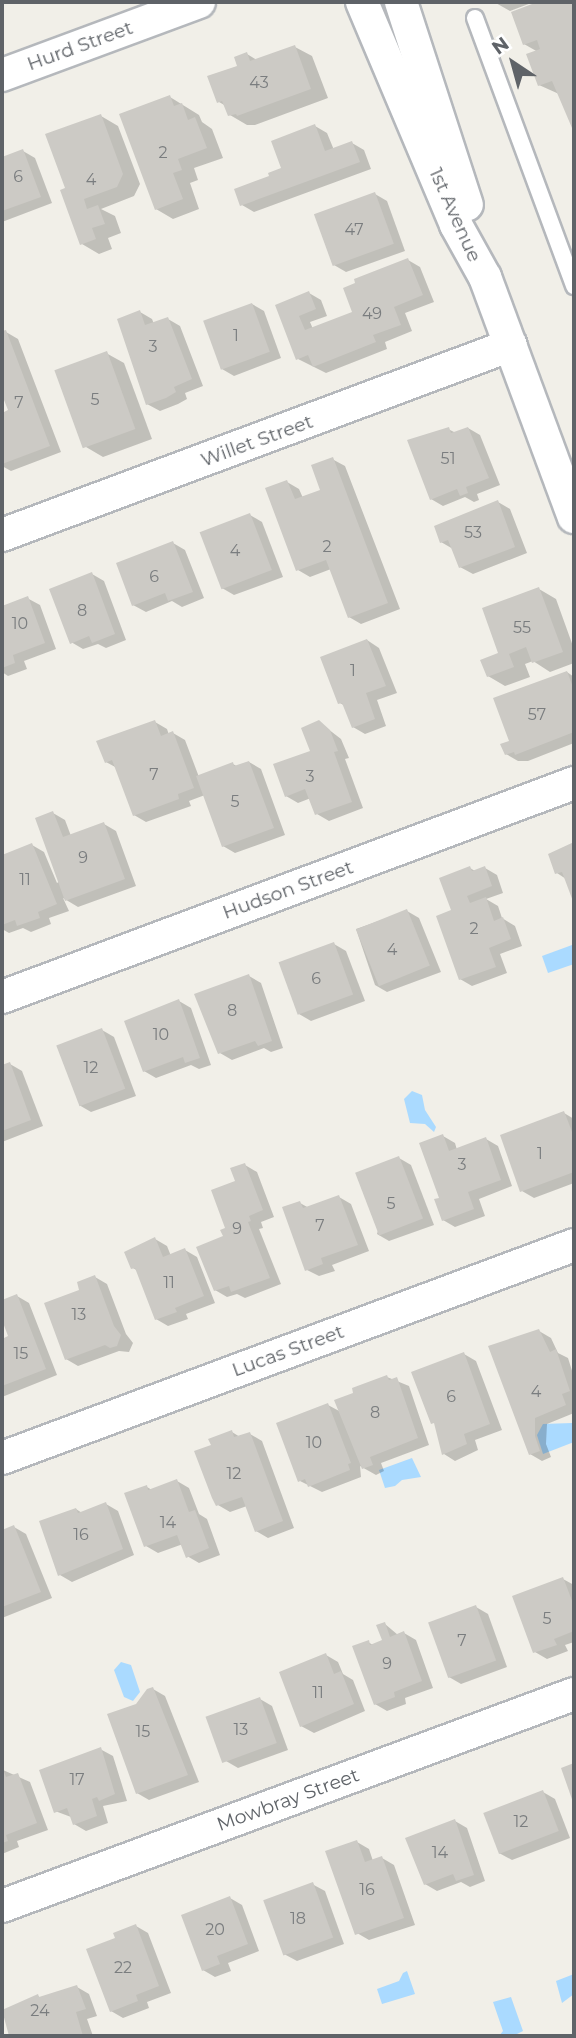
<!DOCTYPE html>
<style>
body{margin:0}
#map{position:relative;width:576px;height:2038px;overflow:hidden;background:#f1efe8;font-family:Montserrat,sans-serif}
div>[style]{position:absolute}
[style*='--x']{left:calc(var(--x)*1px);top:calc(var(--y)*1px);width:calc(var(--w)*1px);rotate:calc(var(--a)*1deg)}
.water>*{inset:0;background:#aadaff}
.shadow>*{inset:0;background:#0003}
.building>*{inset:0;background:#cccac5;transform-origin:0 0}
.roads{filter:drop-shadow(2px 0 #b5b8bc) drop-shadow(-2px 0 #b5b8bc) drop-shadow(0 2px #b5b8bc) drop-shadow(0 -2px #b5b8bc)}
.lane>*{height:16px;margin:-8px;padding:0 8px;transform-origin:8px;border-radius:8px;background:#fff}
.street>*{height:32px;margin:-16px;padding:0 16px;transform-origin:16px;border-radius:16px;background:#fff}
span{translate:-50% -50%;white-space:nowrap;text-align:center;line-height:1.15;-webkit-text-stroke:5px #fff;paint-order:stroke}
.number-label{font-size:16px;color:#7a7d7f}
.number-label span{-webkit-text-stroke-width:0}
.street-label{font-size:19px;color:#5f6368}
.frame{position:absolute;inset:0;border:4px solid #5f6368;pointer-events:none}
.north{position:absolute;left:478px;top:28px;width:70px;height:70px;-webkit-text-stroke:5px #fff;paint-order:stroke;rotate:324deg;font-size:19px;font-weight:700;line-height:28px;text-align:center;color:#5f6368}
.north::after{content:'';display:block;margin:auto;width:24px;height:32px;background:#5f6368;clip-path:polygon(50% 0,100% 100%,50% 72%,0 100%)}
</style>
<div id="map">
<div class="water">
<div style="clip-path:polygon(572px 945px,574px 964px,548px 973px,542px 956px)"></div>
<div style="clip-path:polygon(412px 1091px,422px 1095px,425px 1110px,436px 1127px,434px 1132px,425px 1124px,410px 1123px,404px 1099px)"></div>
<div style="clip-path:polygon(572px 1423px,574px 1442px,543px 1454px,537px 1435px,543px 1424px)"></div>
<div style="clip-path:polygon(412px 1458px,421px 1477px,402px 1480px,395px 1486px,385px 1488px,379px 1470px)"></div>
<div style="clip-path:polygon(121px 1662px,131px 1665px,140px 1692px,133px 1701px,124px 1697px,114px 1670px)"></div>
<div style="clip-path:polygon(407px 1971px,415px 1994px,382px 2004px,377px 1989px,399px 1981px,403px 1973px)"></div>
<div style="clip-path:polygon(574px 1974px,574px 1994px,562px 2003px,556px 1981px)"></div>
<div style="clip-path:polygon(511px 1997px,523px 2031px,513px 2036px,499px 2036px,503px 2031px,493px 2002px)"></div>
</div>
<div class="shadow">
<div style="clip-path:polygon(494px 2px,574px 2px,574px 127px,559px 94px,539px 85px,538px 52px,524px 44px,534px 2px,510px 11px)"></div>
<div style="clip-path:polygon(295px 47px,312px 56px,328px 98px,255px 125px,247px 125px,230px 115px,226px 106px,219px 102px,247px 54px,257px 60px)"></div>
<div style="clip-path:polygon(170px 97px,199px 115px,202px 122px,212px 129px,223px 158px,194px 168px,198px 180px,190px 183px,199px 209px,173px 219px,156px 209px)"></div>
<div style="clip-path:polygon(101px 116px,118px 126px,140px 184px,134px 196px,101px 209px,115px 216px,121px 233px,108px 238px,112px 249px,99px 254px,82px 244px,67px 189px)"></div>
<div style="clip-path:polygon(315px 126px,327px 133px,334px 150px,352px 143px,364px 150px,371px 169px,254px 212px,242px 205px,283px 169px)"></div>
<div style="clip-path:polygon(23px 151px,35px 158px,52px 203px,2px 222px,2px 159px)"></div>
<div style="clip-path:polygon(375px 194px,387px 201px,405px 251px,346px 272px,334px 265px)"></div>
<div style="clip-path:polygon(408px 260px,420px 267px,434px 302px,405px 313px,412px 331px,385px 342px,387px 349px,326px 373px,298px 359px,278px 306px,309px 293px,321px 300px,327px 316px,310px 322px,313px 329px,354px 313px)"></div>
<div style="clip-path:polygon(252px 304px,264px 311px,281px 358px,234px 376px,222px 369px)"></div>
<div style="clip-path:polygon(140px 312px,152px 319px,154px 324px,168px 319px,180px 326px,203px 386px,185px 393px,187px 399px,178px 404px,160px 411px,147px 404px)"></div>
<div style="clip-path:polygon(6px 332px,18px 339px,61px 452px,11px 471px,2px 466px,2px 415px,10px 411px,6px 401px,2px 398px,2px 333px)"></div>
<div style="clip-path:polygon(106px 353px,124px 363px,152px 439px,103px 457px,86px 447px)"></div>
<div style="clip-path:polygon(468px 428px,480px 435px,500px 485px,477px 494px,479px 500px,474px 502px,465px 497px,443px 506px,431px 499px,448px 429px,456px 433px)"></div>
<div style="clip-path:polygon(332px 459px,345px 466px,400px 609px,361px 624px,349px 617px,331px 569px,310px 577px,298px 570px,287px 482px,299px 489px,303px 498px,322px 491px)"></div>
<div style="clip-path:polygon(498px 502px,510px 509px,527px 553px,473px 574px,460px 567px,453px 549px,441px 542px)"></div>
<div style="clip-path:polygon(250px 515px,262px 522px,283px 577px,234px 595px,222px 588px)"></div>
<div style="clip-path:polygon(173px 543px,185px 550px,204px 598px,182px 607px,172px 601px,146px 612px,133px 605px)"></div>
<div style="clip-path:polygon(92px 574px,104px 581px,126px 640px,106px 648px,98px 644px,83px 649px,71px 642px)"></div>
<div style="clip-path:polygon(539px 589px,556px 599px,574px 649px,574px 663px,550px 672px,533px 661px,525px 664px,530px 677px,505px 686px,488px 676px)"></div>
<div style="clip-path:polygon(27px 598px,40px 605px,56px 649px,24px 661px,27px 669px,8px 676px,2px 672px,2px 607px)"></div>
<div style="clip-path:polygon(367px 640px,379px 648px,397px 693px,377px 700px,386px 726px,365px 734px,353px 727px,345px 706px,340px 703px)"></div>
<div style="clip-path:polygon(567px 672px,574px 677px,574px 743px,528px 761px,518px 761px,506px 754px,511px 742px)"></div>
<div style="clip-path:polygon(155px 722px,167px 729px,169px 735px,173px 733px,185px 740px,199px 777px,233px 764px,238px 767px,249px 762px,261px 769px,285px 835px,235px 853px,223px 846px,205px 795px,189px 801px,191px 806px,146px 822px,134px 815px,117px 768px,106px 762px)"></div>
<div style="clip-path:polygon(319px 722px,341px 739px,349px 758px,345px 759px,363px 808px,329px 821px,317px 814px,311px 798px,298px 803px,286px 796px,312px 752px)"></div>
<div style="clip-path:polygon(53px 813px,65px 820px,71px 836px,104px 824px,116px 831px,136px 886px,78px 907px,63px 898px,69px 911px,49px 918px,51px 924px,31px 932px,23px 928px,9px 933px,2px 929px,2px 857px,32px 845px,44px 852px,57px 883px,60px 881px)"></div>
<div style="clip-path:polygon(574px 845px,574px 900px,566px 879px,557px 873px,550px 855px)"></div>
<div style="clip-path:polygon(470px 868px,475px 871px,485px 868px,497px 875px,503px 893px,486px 899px,498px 906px,502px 918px,515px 926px,522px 946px,500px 954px,507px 973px,472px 986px,460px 979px,453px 911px)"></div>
<div style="clip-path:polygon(407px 911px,419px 918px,441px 972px,387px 992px,375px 985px,356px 929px)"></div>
<div style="clip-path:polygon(334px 944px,346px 951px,365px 1001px,311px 1021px,299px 1014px)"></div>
<div style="clip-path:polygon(249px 976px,261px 983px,283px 1048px,271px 1052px,264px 1048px,232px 1060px,220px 1053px)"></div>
<div style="clip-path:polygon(179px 1001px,191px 1008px,211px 1065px,199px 1069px,191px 1065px,156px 1078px,144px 1071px)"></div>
<div style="clip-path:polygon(102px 1030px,114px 1037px,136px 1096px,91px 1112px,79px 1105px)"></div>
<div style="clip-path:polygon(10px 1064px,22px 1071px,43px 1126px,2px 1142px,2px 1067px)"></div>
<div style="clip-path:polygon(564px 1113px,574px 1119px,574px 1183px,534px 1198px,522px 1191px)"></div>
<div style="clip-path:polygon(443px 1136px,455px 1143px,457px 1150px,486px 1139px,498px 1146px,512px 1186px,479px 1199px,485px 1216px,455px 1227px,443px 1220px)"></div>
<div style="clip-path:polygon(399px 1158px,411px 1165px,434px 1225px,389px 1241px,377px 1234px)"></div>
<div style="clip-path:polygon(245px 1165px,257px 1172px,274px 1217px,261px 1222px,263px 1228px,259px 1229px,281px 1284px,245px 1298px,237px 1294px,227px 1297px,215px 1290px,237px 1182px)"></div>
<div style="clip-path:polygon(339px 1197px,351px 1204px,369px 1251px,332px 1265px,335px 1271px,319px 1276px,307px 1270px,300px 1203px,309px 1208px)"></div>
<div style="clip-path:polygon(155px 1239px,167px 1246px,171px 1256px,185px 1250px,197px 1257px,215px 1303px,186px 1314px,188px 1319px,168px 1326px,156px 1319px,138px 1271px,133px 1268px)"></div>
<div style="clip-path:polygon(95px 1277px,107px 1284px,126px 1334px,133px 1343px,129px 1352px,119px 1351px,78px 1366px,66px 1359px,82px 1291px)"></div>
<div style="clip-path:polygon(17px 1296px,29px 1303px,57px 1375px,2px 1397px,2px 1341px,10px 1337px,2px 1315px,2px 1301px)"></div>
<div style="clip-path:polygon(539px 1331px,551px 1338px,558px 1353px,568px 1358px,574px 1377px,574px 1413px,547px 1424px,546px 1444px,551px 1457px,542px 1461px,530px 1454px)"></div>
<div style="clip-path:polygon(464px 1354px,476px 1361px,502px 1430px,475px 1440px,478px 1450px,455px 1461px,444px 1454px,442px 1443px)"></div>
<div style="clip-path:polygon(387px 1377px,409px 1386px,429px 1445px,381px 1463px,384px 1471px,376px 1475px,360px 1466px,361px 1477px,322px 1492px,300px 1481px,328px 1405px,341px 1412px)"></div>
<div style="clip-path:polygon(232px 1432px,240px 1437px,250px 1434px,262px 1441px,294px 1528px,268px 1538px,256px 1531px,247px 1506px,230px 1512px,218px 1505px,213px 1447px)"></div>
<div style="clip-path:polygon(177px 1481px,189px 1488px,199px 1514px,207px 1519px,220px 1555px,199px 1563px,187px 1556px,183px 1544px,158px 1553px,146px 1546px,147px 1487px,152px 1490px)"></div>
<div style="clip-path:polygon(106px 1504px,118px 1511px,134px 1555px,72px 1582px,60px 1575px,76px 1509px,82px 1513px)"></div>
<div style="clip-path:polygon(14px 1527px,26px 1534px,52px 1598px,2px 1618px,2px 1532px)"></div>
<div style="clip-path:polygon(563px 1579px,574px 1585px,574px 1642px,565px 1645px,568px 1651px,547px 1659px,535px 1652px)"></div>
<div style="clip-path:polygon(476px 1607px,488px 1614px,507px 1667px,461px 1684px,449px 1677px)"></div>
<div style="clip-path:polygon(385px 1624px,398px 1635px,404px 1633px,416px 1640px,433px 1688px,405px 1698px,406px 1704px,387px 1711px,375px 1704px,368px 1642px,373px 1645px,384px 1641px)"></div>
<div style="clip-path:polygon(326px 1655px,338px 1662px,343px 1674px,353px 1680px,365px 1711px,314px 1733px,301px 1726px)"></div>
<div style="clip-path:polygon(153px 1689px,165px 1696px,199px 1782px,149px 1800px,137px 1793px)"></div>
<div style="clip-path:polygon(260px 1699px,272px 1706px,288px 1750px,238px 1768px,226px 1761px)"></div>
<div style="clip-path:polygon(100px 1749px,113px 1756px,127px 1801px,103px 1806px,108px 1823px,86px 1831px,74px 1824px,71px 1817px,55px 1811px)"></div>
<div style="clip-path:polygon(3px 1770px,30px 1782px,48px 1830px,17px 1841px,19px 1847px,2px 1854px)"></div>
<div style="clip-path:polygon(543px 1792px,555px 1799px,570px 1838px,512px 1860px,499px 1853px)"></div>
<div style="clip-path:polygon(455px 1821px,467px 1828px,485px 1881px,470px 1887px,461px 1882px,437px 1891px,425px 1884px)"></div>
<div style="clip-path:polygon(357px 1842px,369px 1849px,373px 1861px,382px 1858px,394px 1865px,415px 1925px,369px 1940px,357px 1933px)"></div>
<div style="clip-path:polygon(312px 1884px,325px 1891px,344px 1944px,297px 1961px,284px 1954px)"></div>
<div style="clip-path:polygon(230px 1898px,242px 1905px,259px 1951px,228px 1963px,231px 1971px,215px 1977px,203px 1970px)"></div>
<div style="clip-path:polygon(136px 1926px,148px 1933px,171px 1993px,147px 2002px,149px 2008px,123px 2018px,111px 2011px,117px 1939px)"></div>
<div style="clip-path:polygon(77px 1987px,89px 1994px,97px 2016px,87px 2019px,93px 2036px,11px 2036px,3px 2012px,38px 1996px,41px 1998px)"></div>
</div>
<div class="building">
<div style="clip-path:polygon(531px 2px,574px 2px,572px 128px,552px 81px,538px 86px,526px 54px,540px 49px,537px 40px,523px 45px,511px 12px,532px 4px)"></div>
<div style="clip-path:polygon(295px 45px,311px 89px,237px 116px,236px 114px,228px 116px,222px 101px,217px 103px,207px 76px,237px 66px,234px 57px,247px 52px,250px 61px)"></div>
<div style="clip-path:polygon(170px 95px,174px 106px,182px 103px,188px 120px,195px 117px,207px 148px,178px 159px,182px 170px,173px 173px,183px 199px,155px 210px,119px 114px)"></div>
<div style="clip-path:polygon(101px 114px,123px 174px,117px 187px,84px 199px,87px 209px,98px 205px,105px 224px,92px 228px,96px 239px,80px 245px,60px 190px,65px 188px,45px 134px)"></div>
<div style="clip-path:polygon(315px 124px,325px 151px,352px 141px,360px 162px,240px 206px,234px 189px,269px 176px,268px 173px,281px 168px,271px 141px)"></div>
<div style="clip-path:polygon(23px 149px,41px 197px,2px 211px,2px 157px)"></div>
<div style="left:375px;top:192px;width:55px;height:65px;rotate:70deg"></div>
<div style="clip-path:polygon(408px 258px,423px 295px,394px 307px,401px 325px,373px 335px,376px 342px,313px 367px,308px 355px,296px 360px,275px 305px,309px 291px,316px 309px,299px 316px,305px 330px,352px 312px,343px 288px,355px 283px,354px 279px)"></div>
<div style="left:252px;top:303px;width:52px;height:52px;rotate:70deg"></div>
<div style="clip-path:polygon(140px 310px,145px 325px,168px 317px,192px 379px,174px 387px,176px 392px,166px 398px,146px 405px,117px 319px)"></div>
<div style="clip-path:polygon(6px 330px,50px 446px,2px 464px,2px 413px,8px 410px,2px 395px,2px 331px)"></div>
<div style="left:107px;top:351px;width:83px;height:56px;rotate:70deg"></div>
<div style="clip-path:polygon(449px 427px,451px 433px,468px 427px,489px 478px,466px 487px,468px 493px,460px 496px,457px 489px,430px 500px,407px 440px)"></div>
<div style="clip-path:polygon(333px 457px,388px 603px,348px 618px,326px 560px,296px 571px,265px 488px,287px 480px,295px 499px,320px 490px,311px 465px)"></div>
<div style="clip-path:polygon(498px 500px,515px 547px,459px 568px,448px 540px,440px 543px,434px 526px)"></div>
<div style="left:250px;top:513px;width:61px;height:54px;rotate:69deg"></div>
<div style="clip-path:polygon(173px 541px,193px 592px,168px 601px,165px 593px,132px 606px,116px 563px)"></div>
<div style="clip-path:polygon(92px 572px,115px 634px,92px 643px,89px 636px,70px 644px,49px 589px)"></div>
<div style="clip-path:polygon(539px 587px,563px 652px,532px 663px,526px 647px,509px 654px,514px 667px,487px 677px,480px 660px,498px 653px,482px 608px)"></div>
<div style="clip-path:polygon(28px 596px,45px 643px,13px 655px,15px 663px,2px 668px,2px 606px)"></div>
<div style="clip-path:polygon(367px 639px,386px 686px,366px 693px,375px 719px,352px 728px,342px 703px,338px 704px,320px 657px)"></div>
<div style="clip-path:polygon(567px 671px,574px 690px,574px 732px,515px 755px,514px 752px,505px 755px,500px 744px,509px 741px,493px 698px)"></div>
<div style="clip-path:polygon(155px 720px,161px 736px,173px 731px,194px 788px,178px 794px,179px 799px,133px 816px,112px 760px,105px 763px,96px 741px)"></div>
<div style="clip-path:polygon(319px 720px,330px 730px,338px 751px,334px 752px,352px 802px,315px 815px,305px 789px,285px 797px,273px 764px,310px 751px,301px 728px)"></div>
<div style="clip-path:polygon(249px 761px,274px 828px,222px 847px,196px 776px,233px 762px,234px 766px)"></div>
<div style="clip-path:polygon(53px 811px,63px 837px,104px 822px,125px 879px,65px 901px,35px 818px)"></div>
<div style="clip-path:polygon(574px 842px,574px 904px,562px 872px,555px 874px,548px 854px)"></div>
<div style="clip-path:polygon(32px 843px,57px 904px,38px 912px,40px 918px,17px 926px,15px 920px,2px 925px,2px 855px)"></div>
<div style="clip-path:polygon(470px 866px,472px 871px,485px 866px,492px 886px,467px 896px,470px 903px,486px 897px,494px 921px,503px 917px,511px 939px,489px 948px,496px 967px,459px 980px,436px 916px,451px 910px,439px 878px)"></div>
<div style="left:407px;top:909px;width:61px;height:55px;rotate:68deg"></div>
<div style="left:334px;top:942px;width:56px;height:59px;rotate:70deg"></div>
<div style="clip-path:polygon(249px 974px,272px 1041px,258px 1046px,255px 1041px,218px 1054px,194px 994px)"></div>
<div style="clip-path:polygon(179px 999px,200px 1058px,185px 1063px,183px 1057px,143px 1072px,124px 1021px)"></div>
<div style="left:102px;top:1028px;width:65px;height:49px;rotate:69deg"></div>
<div style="clip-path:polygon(10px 1062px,31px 1120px,2px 1131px,2px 1065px)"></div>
<div style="clip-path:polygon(564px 1111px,574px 1137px,574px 1172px,520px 1192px,500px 1135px)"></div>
<div style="clip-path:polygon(443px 1134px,449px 1151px,486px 1137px,501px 1180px,468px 1192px,474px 1209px,442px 1221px,434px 1199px,439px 1198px,419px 1143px)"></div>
<div style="left:399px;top:1156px;width:67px;height:47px;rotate:69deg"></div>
<div style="clip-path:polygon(245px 1163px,263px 1210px,249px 1216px,251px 1221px,248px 1222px,270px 1278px,231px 1292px,229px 1286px,214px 1291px,196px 1247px,223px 1236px,220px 1230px,225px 1228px,211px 1190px,235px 1181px,230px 1168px)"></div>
<div style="clip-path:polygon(339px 1195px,358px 1245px,321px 1258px,323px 1264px,305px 1271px,282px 1207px,300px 1201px,303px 1208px)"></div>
<div style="clip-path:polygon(155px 1237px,163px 1257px,185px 1248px,204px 1296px,175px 1308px,177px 1312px,155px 1320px,135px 1268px,131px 1269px,124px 1252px)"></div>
<div style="clip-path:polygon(95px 1275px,114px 1326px,121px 1335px,117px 1346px,110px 1348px,105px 1345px,65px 1360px,44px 1303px,79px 1290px,77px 1282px)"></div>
<div style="clip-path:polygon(17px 1294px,46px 1369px,2px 1386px,2px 1339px,8px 1336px,2px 1320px,2px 1300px)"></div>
<div style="clip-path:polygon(539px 1329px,550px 1352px,556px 1349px,570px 1391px,562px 1394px,566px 1405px,535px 1418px,535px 1436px,540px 1451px,529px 1455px,488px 1346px)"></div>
<div style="clip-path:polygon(464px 1352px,490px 1424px,464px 1434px,467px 1444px,442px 1455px,434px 1423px,431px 1424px,411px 1372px)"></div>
<div style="clip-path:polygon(387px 1375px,389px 1380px,397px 1377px,418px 1438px,370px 1457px,373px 1465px,362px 1469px,334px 1400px,353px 1393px,352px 1388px)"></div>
<div style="clip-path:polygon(328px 1403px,351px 1463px,348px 1464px,350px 1470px,308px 1487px,305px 1479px,298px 1482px,276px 1423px)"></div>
<div style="clip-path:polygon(232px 1430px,234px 1437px,250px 1432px,283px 1521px,255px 1532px,242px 1497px,216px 1506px,212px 1498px,194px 1451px,211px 1445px,208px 1439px)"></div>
<div style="clip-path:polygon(177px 1479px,189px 1512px,195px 1510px,209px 1548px,186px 1558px,177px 1535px,144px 1547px,124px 1493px,147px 1485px,148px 1490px)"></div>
<div style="clip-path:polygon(106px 1502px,123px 1549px,58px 1576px,39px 1521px,76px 1508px,78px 1513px)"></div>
<div style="clip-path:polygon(14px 1525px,41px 1592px,2px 1607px,2px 1530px)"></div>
<div style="clip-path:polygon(563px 1577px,574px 1606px,574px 1631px,554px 1639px,557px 1645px,533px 1653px,512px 1596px)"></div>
<div style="left:476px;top:1605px;width:59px;height:51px;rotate:70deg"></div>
<div style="clip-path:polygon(385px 1622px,390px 1637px,404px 1631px,422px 1681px,394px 1692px,395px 1697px,374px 1705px,352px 1646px,369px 1640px,370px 1645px,382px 1640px,376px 1625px)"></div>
<div style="clip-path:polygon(326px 1653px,334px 1674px,341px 1671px,354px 1704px,300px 1727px,279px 1672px)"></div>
<div style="clip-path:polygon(153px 1687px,188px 1775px,136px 1794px,107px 1714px,136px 1704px,147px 1689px)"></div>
<div style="left:260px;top:1697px;width:49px;height:58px;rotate:70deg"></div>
<div style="clip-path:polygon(101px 1747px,115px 1794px,99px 1801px,97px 1797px,92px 1799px,97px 1816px,73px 1825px,67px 1808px,54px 1813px,39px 1770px)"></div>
<div style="clip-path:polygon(574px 1763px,574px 1805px,561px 1768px)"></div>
<div style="clip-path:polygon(2px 1766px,6px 1777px,18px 1773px,37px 1823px,6px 1835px,8px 1841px,2px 1843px)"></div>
<div style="left:543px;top:1790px;width:44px;height:64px;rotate:69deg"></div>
<div style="clip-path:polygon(455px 1819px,474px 1875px,456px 1881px,453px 1874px,424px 1885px,405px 1838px)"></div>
<div style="clip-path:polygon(357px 1840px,365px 1862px,382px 1856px,404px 1918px,355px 1935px,325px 1851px)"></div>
<div style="left:313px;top:1882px;width:59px;height:53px;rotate:70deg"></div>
<div style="clip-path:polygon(230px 1896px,248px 1944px,217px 1956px,220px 1964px,202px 1971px,181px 1915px)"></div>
<div style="clip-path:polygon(136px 1924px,159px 1986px,136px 1995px,138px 2001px,110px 2012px,86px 1949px,115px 1938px,113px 1933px)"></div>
<div style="clip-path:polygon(77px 1985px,86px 2009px,76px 2012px,83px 2036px,9px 2036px,2px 2010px,38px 1994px,39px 1997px)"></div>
</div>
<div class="roads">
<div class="lane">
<div style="--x:475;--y:18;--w:286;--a:69.7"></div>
</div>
<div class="street">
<div style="--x:362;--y:2;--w:242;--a:67.1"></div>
<div style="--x:456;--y:225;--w:60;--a:60.9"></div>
<div style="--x:485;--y:277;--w:256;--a:69.7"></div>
<div style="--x:401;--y:2;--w:213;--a:72"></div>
<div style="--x:2;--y:75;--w:210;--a:-20.3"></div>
<div style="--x:2;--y:535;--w:543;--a:-20.47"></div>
<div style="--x:2;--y:997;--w:611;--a:-20.51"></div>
<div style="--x:2;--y:1458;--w:610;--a:-20.42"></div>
<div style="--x:2;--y:1906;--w:610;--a:-20.34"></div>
</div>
</div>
<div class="number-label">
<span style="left:259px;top:83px">43</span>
<span style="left:163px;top:153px">2</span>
<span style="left:18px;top:177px">6</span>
<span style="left:91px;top:180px">4</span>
<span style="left:354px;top:230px">47</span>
<span style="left:372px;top:314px">49</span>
<span style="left:236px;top:336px">1</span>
<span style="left:153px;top:347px">3</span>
<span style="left:95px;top:400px">5</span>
<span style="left:19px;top:403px">7</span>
<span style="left:448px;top:459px">51</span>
<span style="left:473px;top:533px">53</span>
<span style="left:327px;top:547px">2</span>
<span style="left:235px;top:551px">4</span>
<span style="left:154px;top:577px">6</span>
<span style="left:82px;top:611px">8</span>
<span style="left:20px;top:624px">10</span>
<span style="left:522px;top:628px">55</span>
<span style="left:353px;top:671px">1</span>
<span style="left:537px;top:715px">57</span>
<span style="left:154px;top:775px">7</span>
<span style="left:310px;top:777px">3</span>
<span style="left:235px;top:802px">5</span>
<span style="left:83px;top:858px">9</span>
<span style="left:25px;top:880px">11</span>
<span style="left:474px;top:929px">2</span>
<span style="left:392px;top:950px">4</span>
<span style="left:316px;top:979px">6</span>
<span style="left:232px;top:1011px">8</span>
<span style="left:161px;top:1035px">10</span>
<span style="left:91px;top:1068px">12</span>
<span style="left:540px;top:1154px">1</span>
<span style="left:462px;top:1165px">3</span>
<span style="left:391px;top:1204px">5</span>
<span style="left:320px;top:1226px">7</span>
<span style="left:237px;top:1229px">9</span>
<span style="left:169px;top:1283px">11</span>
<span style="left:79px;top:1315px">13</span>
<span style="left:21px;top:1354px">15</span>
<span style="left:536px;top:1392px">4</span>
<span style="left:451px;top:1397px">6</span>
<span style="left:375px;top:1413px">8</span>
<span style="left:314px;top:1443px">10</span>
<span style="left:234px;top:1474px">12</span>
<span style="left:168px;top:1523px">14</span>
<span style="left:81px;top:1535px">16</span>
<span style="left:547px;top:1619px">5</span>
<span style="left:462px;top:1641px">7</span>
<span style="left:387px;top:1664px">9</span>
<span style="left:318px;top:1693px">11</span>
<span style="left:241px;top:1730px">13</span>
<span style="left:143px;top:1732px">15</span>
<span style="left:77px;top:1780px">17</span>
<span style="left:521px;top:1822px">12</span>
<span style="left:440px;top:1853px">14</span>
<span style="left:367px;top:1890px">16</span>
<span style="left:298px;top:1919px">18</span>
<span style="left:215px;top:1930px">20</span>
<span style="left:123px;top:1968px">22</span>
<span style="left:40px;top:2011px">24</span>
</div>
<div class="street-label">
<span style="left:80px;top:46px;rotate:-20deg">Hurd Street</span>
<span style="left:455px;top:215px;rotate:66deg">1st Avenue</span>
<span style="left:257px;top:441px;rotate:-20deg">Willet Street</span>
<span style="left:288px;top:890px;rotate:-20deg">Hudson Street</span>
<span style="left:288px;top:1351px;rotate:-20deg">Lucas Street</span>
<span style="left:288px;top:1800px;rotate:-20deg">Mowbray Street</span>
</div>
<div class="frame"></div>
<div class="north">N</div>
</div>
